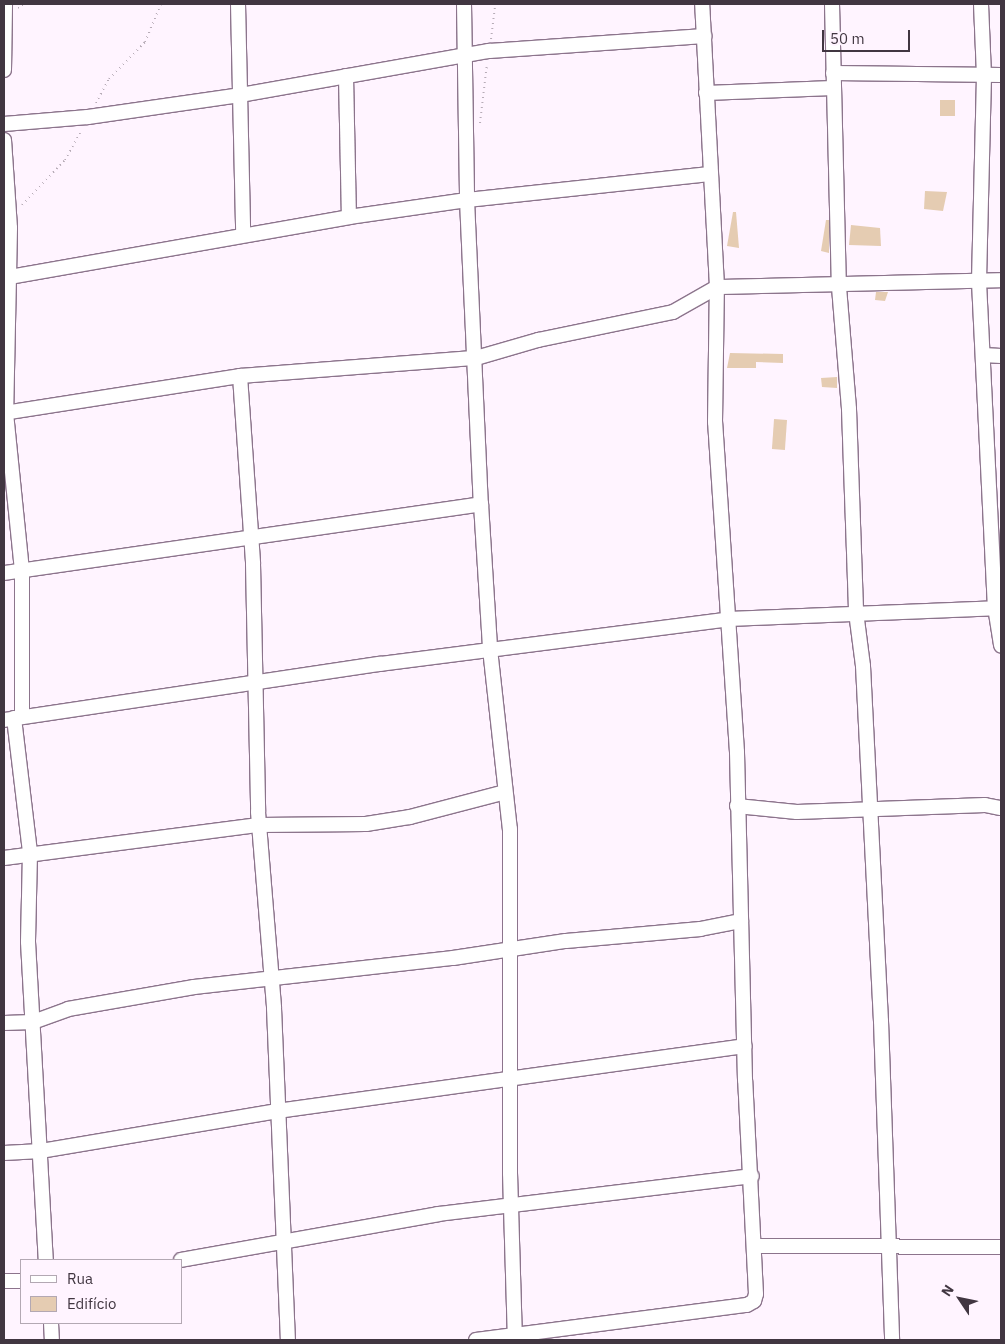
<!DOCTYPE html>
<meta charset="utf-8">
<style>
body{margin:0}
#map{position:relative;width:1005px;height:1344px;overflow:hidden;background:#fff4ff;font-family:"IBM Plex Sans",sans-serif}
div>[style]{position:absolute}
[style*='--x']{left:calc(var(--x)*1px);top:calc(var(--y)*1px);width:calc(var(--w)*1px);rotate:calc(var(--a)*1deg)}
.building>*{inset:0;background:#e5ccb2;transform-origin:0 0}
.path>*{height:2px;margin-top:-1px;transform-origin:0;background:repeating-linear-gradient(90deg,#b7acb7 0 1px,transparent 0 5px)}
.roads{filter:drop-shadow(1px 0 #8c748c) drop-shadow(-1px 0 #8c748c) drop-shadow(0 1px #8c748c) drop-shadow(0 -1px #8c748c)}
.minor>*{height:14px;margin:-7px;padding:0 7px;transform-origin:7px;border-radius:7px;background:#fff}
span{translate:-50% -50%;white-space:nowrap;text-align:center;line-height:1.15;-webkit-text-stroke:5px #fff4ff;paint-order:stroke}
.frame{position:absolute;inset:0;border:5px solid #413641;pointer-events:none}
.legend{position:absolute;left:20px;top:1259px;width:162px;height:65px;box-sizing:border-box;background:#fff4ff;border:1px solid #b3a8b3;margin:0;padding:6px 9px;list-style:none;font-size:15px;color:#413641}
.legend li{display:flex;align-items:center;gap:10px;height:25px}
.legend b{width:25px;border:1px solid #b3a8b3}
.north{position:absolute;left:935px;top:1274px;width:50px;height:50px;-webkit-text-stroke:4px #fff4ff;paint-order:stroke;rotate:304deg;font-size:14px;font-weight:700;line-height:20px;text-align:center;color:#413641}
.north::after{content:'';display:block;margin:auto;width:18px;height:22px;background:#413641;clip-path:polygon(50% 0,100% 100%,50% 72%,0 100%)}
.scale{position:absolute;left:822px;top:30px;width:88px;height:22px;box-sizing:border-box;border:2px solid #413641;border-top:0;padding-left:6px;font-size:15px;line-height:18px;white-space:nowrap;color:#413641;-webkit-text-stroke:4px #fff4ff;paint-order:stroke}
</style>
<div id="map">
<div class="building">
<div style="left:940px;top:100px;width:15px;height:16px"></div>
<div style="clip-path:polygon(925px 191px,947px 192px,943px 211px,924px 209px)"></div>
<div style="clip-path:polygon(733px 212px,736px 212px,739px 248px,727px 246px)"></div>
<div style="clip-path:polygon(826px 220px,829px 220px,829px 253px,821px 251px)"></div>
<div style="clip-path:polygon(851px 225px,880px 228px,881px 246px,849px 245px)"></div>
<div style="clip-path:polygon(876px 292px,888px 292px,885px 301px,875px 300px)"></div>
<div style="clip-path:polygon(730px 353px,783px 354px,783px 363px,756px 362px,756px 368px,727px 368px)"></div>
<div style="clip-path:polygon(837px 377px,837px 388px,822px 387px,821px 378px)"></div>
<div style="left:787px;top:420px;width:30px;height:13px;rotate:94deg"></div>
</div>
<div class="path">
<div style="--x:18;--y:8;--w:8;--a:-30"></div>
<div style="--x:491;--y:39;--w:35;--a:-83"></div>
<div style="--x:96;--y:103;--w:27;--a:-62"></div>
<div style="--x:109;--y:79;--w:52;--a:-45.8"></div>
<div style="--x:145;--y:42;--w:41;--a:-67.2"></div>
<div style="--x:480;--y:123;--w:60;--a:-83.3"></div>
<div style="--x:22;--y:205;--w:62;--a:-46.3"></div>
<div style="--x:65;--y:160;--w:33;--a:-61"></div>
</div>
<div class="roads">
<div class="minor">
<div style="--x:238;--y:4;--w:229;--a:88.7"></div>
<div style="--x:464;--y:4;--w:196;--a:89.1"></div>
<div style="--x:467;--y:200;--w:304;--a:87.4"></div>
<div style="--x:481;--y:504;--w:145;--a:86.4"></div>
<div style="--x:490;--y:649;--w:181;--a:83.7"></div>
<div style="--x:510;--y:829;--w:344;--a:90"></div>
<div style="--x:510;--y:1173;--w:167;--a:88.3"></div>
<div style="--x:832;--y:4;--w:283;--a:88.6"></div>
<div style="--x:839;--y:287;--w:122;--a:85.3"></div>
<div style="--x:849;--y:409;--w:203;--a:88"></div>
<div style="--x:856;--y:612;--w:54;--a:82.6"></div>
<div style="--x:863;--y:666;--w:355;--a:87.1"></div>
<div style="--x:881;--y:1021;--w:319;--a:88"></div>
<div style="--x:981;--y:4;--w:72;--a:87.6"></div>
<div style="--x:984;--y:76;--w:206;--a:91.4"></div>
<div style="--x:979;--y:282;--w:325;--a:87.2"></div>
<div style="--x:995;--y:607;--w:39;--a:81"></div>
<div style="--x:4;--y:70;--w:66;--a:-89.1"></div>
<div style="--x:833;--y:73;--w:168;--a:0.7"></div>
<div style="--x:346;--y:76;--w:141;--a:88.8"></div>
<div style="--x:706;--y:93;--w:127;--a:-2.3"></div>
<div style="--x:4;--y:124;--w:84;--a:-4.8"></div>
<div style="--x:88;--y:117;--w:155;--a:-8.2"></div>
<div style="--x:241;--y:95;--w:252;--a:-10.1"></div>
<div style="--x:489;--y:51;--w:216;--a:-4"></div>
<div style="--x:4;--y:140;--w:88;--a:86.1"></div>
<div style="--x:10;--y:228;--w:185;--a:91.2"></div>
<div style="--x:6;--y:413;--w:159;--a:84.2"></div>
<div style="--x:22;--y:571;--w:146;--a:90"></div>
<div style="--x:4;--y:278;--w:350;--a:-10"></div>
<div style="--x:349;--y:217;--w:119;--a:-8.2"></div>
<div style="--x:467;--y:200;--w:244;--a:-6.1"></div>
<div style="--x:983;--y:355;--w:18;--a:3"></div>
<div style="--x:240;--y:376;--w:188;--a:86"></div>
<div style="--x:253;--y:564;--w:248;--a:88.8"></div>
<div style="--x:258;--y:812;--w:197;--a:85.3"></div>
<div style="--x:274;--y:1008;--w:332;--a:87.6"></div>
<div style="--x:4;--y:413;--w:239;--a:-8.9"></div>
<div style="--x:240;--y:376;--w:237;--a:-4.4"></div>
<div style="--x:476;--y:358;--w:65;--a:-16.2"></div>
<div style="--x:538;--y:340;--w:138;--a:-11.7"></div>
<div style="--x:673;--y:312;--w:51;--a:-29.6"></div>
<div style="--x:717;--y:287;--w:284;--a:-1.4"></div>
<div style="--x:4;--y:573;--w:482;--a:-8.2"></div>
<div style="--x:14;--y:718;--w:136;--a:83.2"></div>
<div style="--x:30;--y:853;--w:89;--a:91.3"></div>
<div style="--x:28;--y:942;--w:319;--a:86.8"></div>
<div style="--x:4;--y:720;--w:380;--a:-8.5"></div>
<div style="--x:380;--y:664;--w:352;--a:-7.3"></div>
<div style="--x:729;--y:619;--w:272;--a:-2.3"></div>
<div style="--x:737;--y:806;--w:60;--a:5.7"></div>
<div style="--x:797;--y:812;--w:188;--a:-2.1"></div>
<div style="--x:985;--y:805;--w:16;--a:11"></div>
<div style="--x:4;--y:858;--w:257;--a:-7.4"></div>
<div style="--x:259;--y:825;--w:107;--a:-0.5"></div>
<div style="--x:366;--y:824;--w:45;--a:-9"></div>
<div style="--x:410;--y:817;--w:98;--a:-14.7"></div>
<div style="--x:4;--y:1023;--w:29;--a:-2"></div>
<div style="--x:33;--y:1022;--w:37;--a:-20"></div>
<div style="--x:68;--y:1009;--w:128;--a:-9.9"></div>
<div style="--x:194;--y:987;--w:261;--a:-6.4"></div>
<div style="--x:453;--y:958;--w:114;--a:-8.6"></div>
<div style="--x:566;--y:941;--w:135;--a:-5.1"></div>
<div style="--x:700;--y:929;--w:42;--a:-11"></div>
<div style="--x:4;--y:1153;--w:37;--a:-3"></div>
<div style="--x:41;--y:1151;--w:239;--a:-9.6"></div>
<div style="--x:277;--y:1111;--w:472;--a:-7.9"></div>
<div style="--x:754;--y:1246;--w:247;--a:0.2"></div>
<div style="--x:181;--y:1260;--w:261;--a:-10.1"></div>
<div style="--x:438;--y:1214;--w:316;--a:-6.9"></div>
<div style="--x:4;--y:1281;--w:17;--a:0"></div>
<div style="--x:51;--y:1323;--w:17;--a:87"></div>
<div style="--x:476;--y:1340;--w:273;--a:-7.4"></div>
<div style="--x:747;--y:1305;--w:8;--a:-30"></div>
<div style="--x:754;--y:1301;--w:7;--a:-74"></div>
<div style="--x:756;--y:1294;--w:214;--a:-92.9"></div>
<div style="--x:745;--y:1080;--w:328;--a:-91.4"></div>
<div style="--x:737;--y:752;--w:331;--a:-93.8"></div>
<div style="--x:715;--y:422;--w:135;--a:-89.2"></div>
<div style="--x:717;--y:287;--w:283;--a:-93"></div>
</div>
</div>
<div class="frame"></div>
<ul class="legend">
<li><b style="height:6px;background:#fff"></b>Rua</li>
<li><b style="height:14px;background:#e5ccb2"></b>Edifício</li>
</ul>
<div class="north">N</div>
<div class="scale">50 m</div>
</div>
